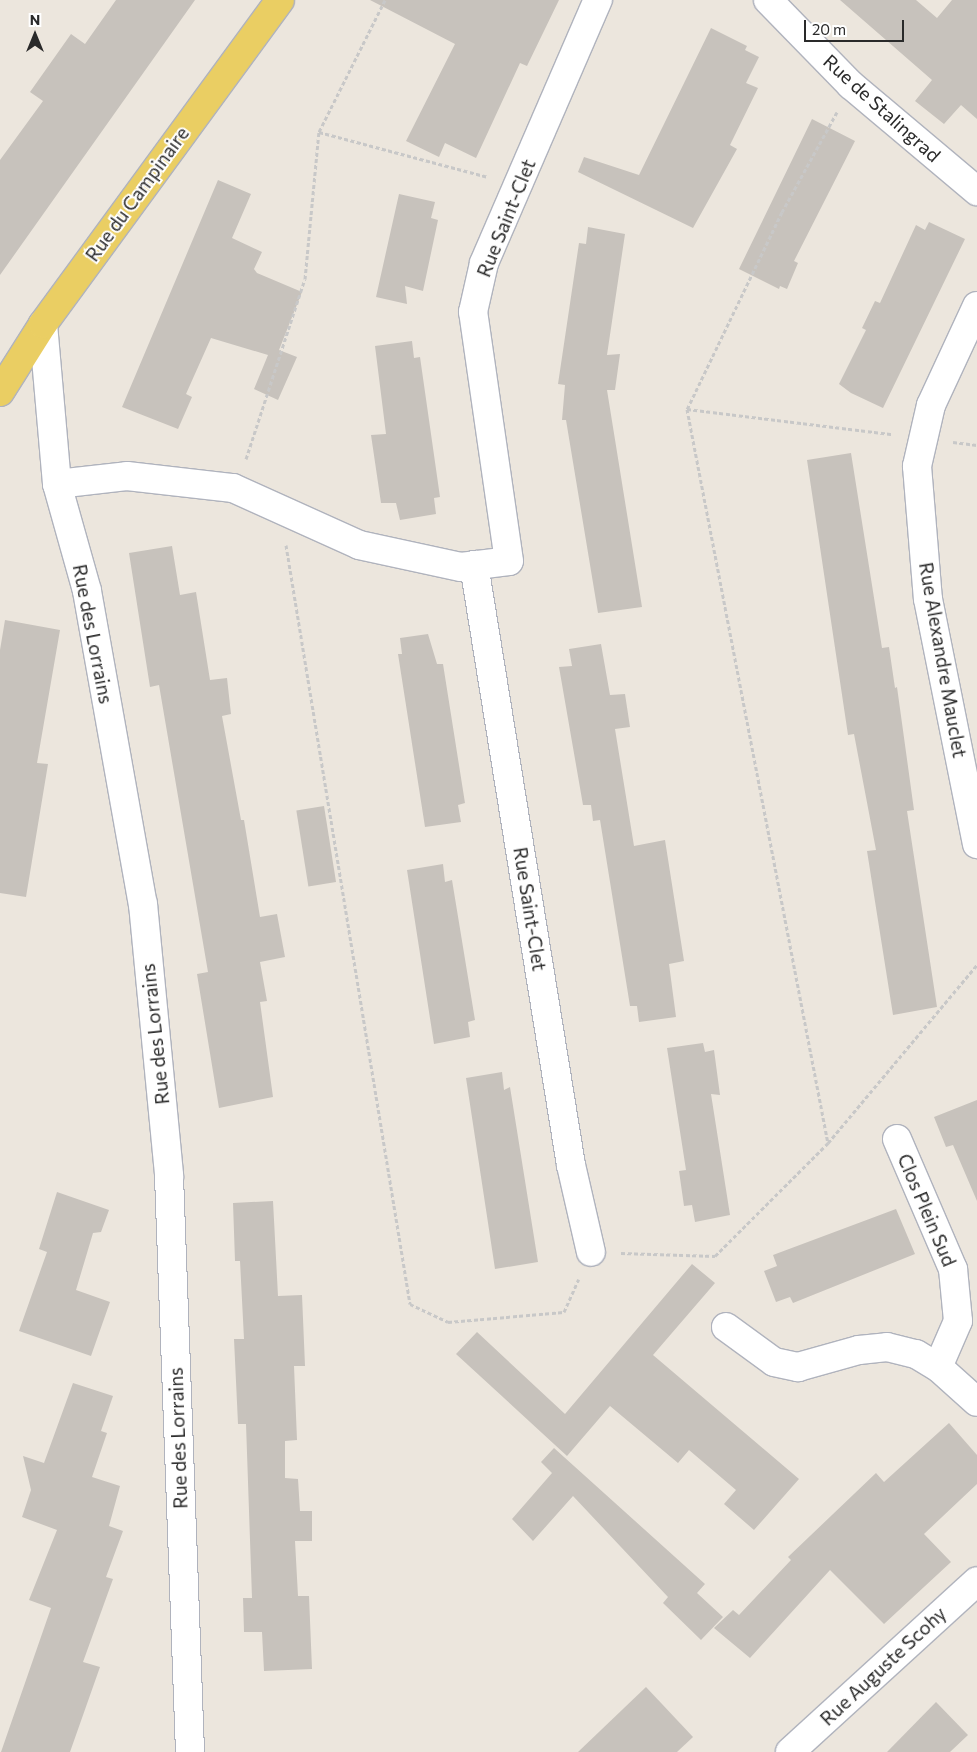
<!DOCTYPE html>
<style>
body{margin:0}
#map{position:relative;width:977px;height:1752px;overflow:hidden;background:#ece6dd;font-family:Commissioner,sans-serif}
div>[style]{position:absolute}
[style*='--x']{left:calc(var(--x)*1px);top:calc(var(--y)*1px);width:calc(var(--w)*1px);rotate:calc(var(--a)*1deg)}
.building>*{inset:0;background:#c7c2bc;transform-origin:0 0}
.path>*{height:3px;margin-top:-1.5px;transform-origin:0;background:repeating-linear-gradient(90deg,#c8c8c8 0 4px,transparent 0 6.5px)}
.roads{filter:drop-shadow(1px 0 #b0b3bd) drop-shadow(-1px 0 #b0b3bd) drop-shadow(0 1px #b0b3bd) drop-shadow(0 -1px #b0b3bd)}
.minor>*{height:28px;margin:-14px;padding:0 14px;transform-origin:14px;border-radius:14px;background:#fff}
.major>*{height:28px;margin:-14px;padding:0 14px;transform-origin:14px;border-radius:14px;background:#eace63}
span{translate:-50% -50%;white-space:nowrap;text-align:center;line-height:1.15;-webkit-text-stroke:4px #fff;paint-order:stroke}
.street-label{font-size:19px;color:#2a2a2a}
.north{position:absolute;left:10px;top:10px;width:50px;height:50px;-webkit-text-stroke:4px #fff;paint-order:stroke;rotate:0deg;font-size:14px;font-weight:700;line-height:20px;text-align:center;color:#2a2a2a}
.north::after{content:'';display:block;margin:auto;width:18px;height:22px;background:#2a2a2a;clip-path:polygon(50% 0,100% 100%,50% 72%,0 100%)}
.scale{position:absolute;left:804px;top:20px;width:100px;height:22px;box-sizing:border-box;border:2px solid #2a2a2a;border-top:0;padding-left:6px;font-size:15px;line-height:18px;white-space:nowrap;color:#2a2a2a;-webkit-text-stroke:4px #fff;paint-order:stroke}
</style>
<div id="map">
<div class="building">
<div style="clip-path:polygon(116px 0,195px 0,0 275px,0 160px,43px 101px,30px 92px,71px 34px,85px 44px)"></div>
<div style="clip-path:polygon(370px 0,559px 0,527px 66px,520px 63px,476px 158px,445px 143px,439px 157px,406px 141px,455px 44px)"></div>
<div style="clip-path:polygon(840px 0,916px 0,937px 18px,952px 0,977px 0,977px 119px,961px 105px,944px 124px,915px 101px,932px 80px)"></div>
<div style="clip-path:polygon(711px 28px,747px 46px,745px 50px,759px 57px,746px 83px,758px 88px,730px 145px,737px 149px,693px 228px,578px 172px,584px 157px,639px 175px)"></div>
<div style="clip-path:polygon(812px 119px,855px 141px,794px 261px,798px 263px,787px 289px,780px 286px,779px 289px,739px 269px)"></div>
<div style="clip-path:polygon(218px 180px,251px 194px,232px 238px,262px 252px,254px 269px,257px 273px,302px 292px,279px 350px,297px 357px,278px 400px,254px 389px,268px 355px,211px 338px,186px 394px,192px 397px,178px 429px,122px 407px)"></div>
<div style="clip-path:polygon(399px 194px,435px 202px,431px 218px,438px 220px,423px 291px,405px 286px,407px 304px,376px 297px)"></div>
<div style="clip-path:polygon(929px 222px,965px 239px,883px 408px,851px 393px,839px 384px,866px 330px,862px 328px,875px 301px,880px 303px,916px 225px,925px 230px)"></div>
<div style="clip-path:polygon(588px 227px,625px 234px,607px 355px,620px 354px,615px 390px,607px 390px,642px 607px,598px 613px,566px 420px,562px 420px,565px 385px,558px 384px,579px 243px,586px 244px)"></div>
<div style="clip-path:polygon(412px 341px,414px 358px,420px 357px,440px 497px,434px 498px,436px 514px,400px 520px,396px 503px,381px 503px,371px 435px,386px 434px,375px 346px)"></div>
<div style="clip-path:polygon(851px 453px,882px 648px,889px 647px,895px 688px,897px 687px,914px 810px,907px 811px,937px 1007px,893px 1015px,867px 851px,876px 850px,854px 734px,848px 735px,807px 460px)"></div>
<div style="clip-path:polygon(172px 546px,180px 595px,196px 592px,210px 680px,227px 678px,231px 714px,222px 716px,241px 820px,244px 820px,260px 917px,277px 914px,285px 957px,260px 962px,267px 1001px,260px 1002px,273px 1097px,219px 1108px,197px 974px,208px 972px,159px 685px,150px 687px,129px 553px)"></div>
<div style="clip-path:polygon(5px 620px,60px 630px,37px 763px,48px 764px,26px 897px,0 893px,0 650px)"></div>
<div style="clip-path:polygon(428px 634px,437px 664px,443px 664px,465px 803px,458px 805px,461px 822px,425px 827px,398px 654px,402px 654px,400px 638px)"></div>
<div style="clip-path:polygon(601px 644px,610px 695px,625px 694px,630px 727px,615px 729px,634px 846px,665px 840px,684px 961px,669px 964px,676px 1017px,639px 1022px,637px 1006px,630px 1006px,600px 820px,593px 821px,591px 805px,583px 805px,559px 667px,572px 666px,569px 649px)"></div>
<div style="left:324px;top:806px;width:77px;height:28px;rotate:81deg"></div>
<div style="clip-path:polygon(443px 864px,445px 882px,452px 880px,475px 1020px,468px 1022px,470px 1037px,434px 1044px,407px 870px)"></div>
<div style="clip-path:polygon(703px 1043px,705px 1052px,714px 1050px,720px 1095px,711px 1094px,730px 1215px,695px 1222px,692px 1205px,684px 1206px,679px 1171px,686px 1170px,667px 1048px)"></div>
<div style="clip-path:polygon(502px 1072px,504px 1090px,510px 1087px,538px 1262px,495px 1269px,466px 1078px)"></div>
<div style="clip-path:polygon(977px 1100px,977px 1201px,953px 1145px,946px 1147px,934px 1117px)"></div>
<div style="clip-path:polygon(57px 1192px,109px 1210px,101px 1232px,93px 1233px,76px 1290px,110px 1302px,91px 1356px,19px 1331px,47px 1252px,39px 1249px)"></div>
<div style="clip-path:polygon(273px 1201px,278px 1296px,302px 1295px,305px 1366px,294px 1366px,297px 1440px,285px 1441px,285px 1478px,298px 1479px,300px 1511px,312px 1511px,312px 1541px,295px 1541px,298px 1596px,309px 1596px,312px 1669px,264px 1671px,262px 1632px,244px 1632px,243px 1598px,252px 1598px,246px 1424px,238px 1424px,234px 1339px,244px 1339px,240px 1261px,235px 1261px,233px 1203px)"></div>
<div style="clip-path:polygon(896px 1209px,915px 1254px,793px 1303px,790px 1297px,776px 1302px,764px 1271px,777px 1266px,773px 1255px)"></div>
<div style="clip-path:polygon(692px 1264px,715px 1283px,653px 1355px,799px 1479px,754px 1530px,724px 1504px,736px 1490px,689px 1450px,678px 1463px,610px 1406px,567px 1456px,456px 1354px,477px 1332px,565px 1414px)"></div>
<div style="clip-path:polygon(73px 1383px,113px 1396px,101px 1431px,107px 1433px,92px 1477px,120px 1486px,109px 1526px,123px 1531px,106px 1577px,113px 1579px,83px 1662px,100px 1667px,70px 1752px,1px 1752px,51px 1608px,29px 1600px,57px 1530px,22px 1517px,31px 1490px,23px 1456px,44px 1463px)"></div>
<div style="clip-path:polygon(949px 1423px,977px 1455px,977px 1484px,924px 1534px,951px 1562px,884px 1624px,830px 1570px,750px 1658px,714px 1628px,733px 1610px,739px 1615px,791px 1560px,788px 1557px,876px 1473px,884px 1482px)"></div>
<div style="clip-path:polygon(554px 1448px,705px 1584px,697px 1593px,723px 1617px,701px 1640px,663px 1603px,668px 1597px,573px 1496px,533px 1541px,512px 1519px,552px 1473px,541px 1462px)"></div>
<div style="clip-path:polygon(646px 1687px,693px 1737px,677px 1752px,578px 1752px)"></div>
<div style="clip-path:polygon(936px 1702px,968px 1735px,950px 1752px,887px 1752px)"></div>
</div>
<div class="path">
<div style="--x:385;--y:0;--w:148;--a:116.6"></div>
<div style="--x:319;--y:132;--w:175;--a:14.9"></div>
<div style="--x:837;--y:112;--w:114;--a:118.8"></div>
<div style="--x:782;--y:212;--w:219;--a:115.7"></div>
<div style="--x:687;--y:409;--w:747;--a:79.13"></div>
<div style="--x:828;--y:1143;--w:232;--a:-50.1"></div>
<div style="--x:687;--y:409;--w:207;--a:7"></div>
<div style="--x:953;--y:442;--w:24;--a:7"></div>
<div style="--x:246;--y:459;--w:189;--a:-71.9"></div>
<div style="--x:305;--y:279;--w:148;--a:-84.6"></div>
<div style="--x:286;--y:545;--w:769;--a:80.72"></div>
<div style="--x:410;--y:1304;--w:42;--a:25.3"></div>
<div style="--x:448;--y:1322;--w:116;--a:-4.9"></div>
<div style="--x:564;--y:1312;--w:36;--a:-66"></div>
<div style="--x:621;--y:1253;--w:94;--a:1.8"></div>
<div style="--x:715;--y:1256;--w:160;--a:-45"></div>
</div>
<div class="roads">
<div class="minor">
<div style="--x:768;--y:0;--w:119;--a:45.7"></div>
<div style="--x:851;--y:85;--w:165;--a:40.1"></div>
<div style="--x:977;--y:306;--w:109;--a:114.9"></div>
<div style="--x:931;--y:405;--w:63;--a:102.9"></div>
<div style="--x:917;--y:466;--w:133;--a:85.3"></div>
<div style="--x:928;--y:599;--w:250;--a:78.7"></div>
<div style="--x:43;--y:324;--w:161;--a:85"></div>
<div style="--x:57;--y:484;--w:111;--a:74.3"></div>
<div style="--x:87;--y:591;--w:318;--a:79.9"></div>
<div style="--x:143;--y:904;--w:273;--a:84.5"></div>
<div style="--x:169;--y:1176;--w:576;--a:87.91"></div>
<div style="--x:57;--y:484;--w:70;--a:-6.5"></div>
<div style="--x:127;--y:476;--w:107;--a:6.5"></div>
<div style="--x:233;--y:488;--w:138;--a:24.3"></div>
<div style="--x:359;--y:545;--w:104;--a:12.2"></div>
<div style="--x:461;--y:567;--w:48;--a:-7.1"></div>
<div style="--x:509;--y:561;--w:252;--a:-98.2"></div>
<div style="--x:473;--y:312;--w:50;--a:-77.3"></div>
<div style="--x:484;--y:263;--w:287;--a:-66.6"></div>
<div style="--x:474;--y:565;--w:608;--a:80.82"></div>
<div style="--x:571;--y:1165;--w:89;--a:77.1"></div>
<div style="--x:897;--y:1139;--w:142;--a:66.7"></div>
<div style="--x:953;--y:1269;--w:52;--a:84.5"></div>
<div style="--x:958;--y:1321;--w:50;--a:113.5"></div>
<div style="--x:726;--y:1327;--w:59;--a:36.1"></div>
<div style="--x:774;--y:1362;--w:25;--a:12"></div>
<div style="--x:798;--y:1367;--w:63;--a:-15.6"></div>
<div style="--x:859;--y:1350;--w:28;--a:-6"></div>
<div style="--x:887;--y:1347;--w:30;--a:14"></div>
<div style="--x:916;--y:1354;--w:26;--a:31"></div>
<div style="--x:938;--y:1367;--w:52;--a:41.9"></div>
<div style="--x:790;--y:1752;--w:253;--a:-42.4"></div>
</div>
<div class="major">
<div style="--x:0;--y:392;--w:80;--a:-57.7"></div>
<div style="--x:43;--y:324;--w:401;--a:-53.8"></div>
</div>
</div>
<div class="street-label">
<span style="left:882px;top:108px;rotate:42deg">Rue de Stalingrad</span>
<span style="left:137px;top:194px;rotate:-54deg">Rue du Campinaire</span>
<span style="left:506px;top:218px;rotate:-68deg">Rue Saint-Clet</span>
<span style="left:93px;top:634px;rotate:79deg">Rue des Lorrains</span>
<span style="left:943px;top:660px;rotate:80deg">Rue Alexandre Mauclet</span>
<span style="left:530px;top:909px;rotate:81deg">Rue Saint-Clet</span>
<span style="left:155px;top:1034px;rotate:-96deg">Rue des Lorrains</span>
<span style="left:927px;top:1210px;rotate:67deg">Clos Plein Sud</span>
<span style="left:178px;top:1438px;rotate:-92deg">Rue des Lorrains</span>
<span style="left:883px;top:1666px;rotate:-43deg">Rue Auguste Scohy</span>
</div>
<div class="north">N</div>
<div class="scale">20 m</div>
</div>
